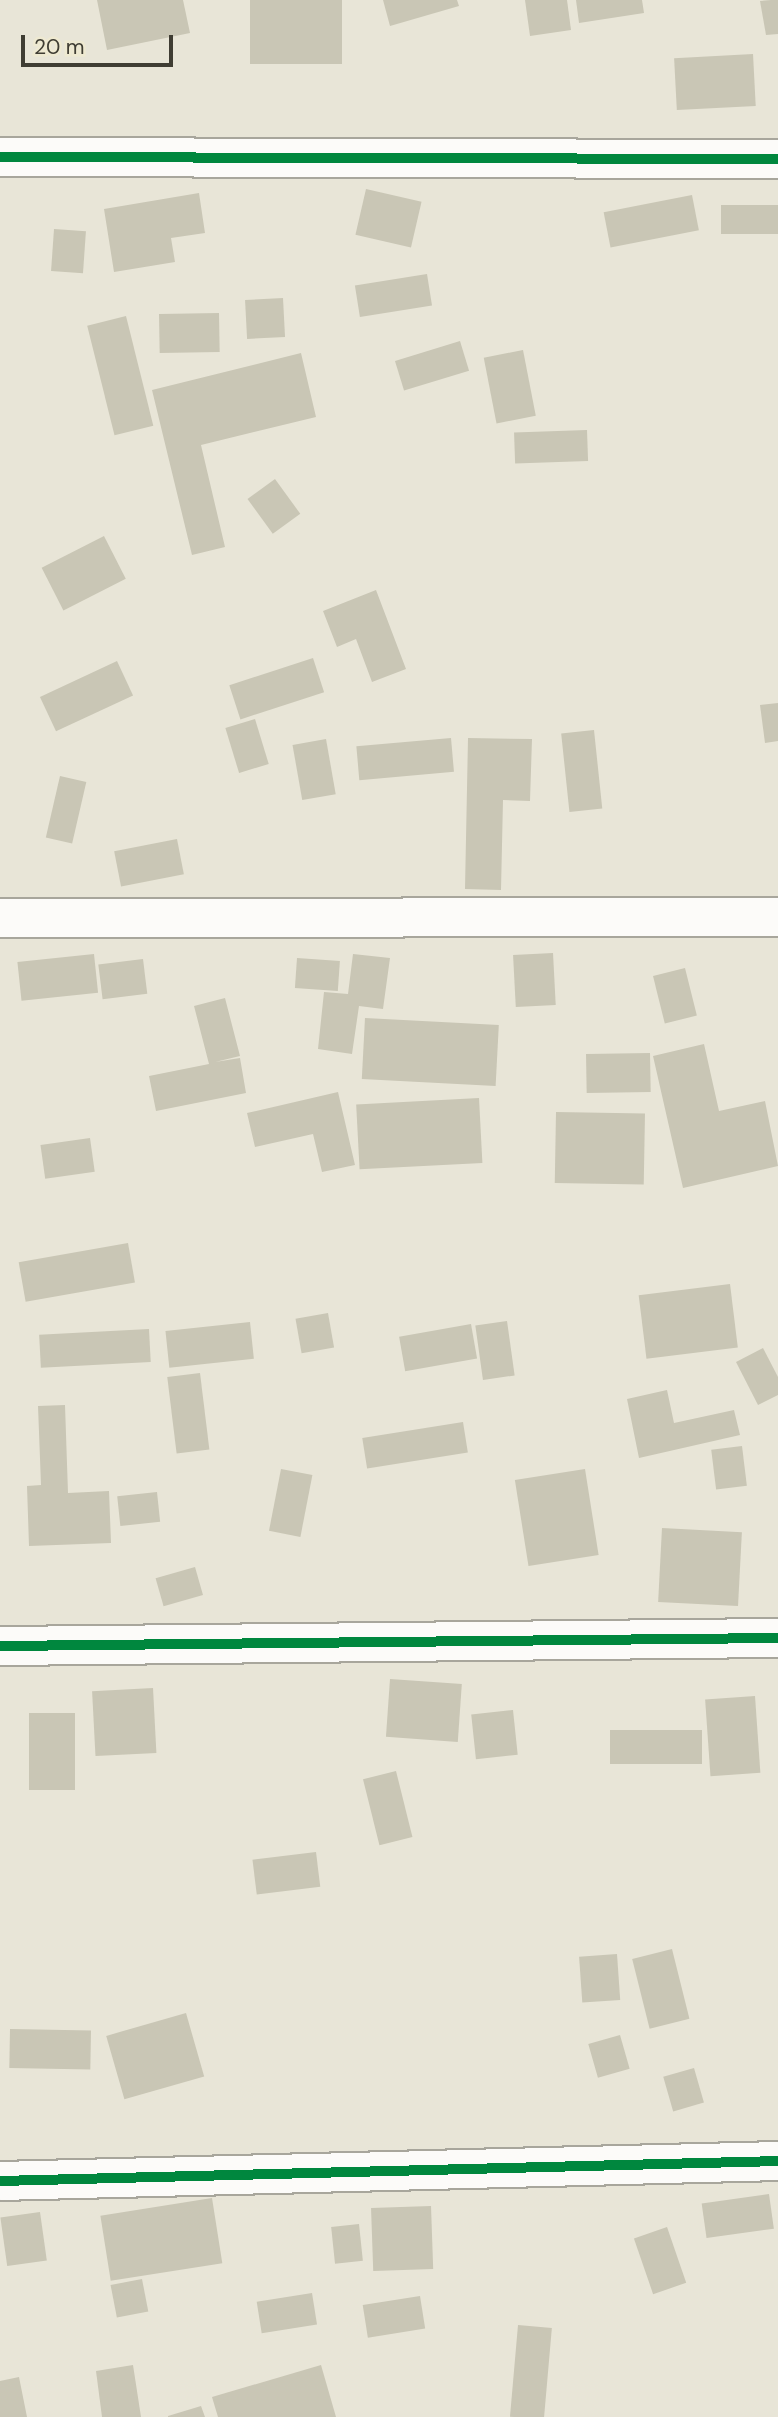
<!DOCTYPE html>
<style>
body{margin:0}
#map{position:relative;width:778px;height:2417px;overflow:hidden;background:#e8e5d7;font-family:"DM Sans",sans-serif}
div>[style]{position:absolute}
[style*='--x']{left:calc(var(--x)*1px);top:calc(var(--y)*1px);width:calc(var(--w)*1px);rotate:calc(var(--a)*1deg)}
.building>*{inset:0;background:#c9c6b5;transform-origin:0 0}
.roads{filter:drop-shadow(2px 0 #a8a69c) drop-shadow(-2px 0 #a8a69c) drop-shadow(0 2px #a8a69c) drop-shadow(0 -2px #a8a69c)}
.minor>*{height:38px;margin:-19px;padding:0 19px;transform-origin:19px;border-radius:19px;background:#fcfbf9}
.cycleway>*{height:10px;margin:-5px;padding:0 5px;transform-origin:5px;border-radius:5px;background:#00873e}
span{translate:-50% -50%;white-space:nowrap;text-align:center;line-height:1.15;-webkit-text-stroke:7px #eee9d1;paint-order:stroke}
.scale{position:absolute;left:21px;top:35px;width:152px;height:32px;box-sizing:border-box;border:4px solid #3f3d33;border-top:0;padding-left:9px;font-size:21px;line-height:24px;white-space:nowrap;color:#3f3d33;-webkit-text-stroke:5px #eee9d1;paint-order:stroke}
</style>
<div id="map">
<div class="building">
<div style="clip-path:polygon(97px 0,183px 0,190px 33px,107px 50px)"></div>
<div style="left:250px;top:0;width:92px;height:64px"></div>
<div style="clip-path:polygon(383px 0,457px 0,459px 6px,390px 26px)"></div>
<div style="clip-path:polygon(525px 0,567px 0,571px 30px,530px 36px)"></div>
<div style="clip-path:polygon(576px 0,642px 0,644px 13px,579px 23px)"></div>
<div style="clip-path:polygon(771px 0,778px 0,778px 34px,766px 35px,760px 1px)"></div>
<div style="left:753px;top:54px;width:52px;height:79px;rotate:87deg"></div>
<div style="left:366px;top:189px;width:57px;height:47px;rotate:13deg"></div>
<div style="clip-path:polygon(199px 193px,205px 233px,171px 238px,175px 262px,114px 272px,104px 209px)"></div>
<div style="left:692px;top:195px;width:36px;height:90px;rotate:79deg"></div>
<div style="left:778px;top:205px;width:29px;height:57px;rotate:90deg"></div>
<div style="left:54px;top:229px;width:32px;height:42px;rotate:4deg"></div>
<div style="left:427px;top:274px;width:32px;height:73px;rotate:81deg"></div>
<div style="left:283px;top:298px;width:39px;height:38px;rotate:87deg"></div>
<div style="left:219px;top:313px;width:39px;height:60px;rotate:89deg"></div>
<div style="left:126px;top:316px;width:113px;height:40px;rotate:76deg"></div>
<div style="left:460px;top:341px;width:31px;height:68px;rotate:73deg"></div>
<div style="left:523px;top:350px;width:67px;height:40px;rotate:79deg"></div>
<div style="clip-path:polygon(301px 353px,316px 417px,201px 445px,225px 547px,192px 555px,152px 390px)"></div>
<div style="left:587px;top:430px;width:31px;height:73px;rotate:88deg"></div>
<div style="left:275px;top:479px;width:43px;height:34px;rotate:54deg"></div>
<div style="left:104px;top:536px;width:48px;height:70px;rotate:63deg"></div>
<div style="clip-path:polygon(376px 590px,406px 669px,372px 682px,356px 639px,337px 647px,323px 611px)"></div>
<div style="left:313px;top:658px;width:36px;height:88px;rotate:72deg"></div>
<div style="left:117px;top:661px;width:38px;height:85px;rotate:65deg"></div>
<div style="clip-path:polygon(778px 703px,778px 741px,765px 743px,760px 705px)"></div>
<div style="left:255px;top:719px;width:47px;height:31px;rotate:73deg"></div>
<div style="left:594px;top:730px;width:79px;height:33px;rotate:84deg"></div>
<div style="left:451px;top:738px;width:34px;height:95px;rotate:85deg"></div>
<div style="clip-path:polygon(468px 738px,532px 739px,530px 801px,503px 800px,501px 890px,465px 889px)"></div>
<div style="left:326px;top:739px;width:56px;height:34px;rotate:80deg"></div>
<div style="left:60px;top:776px;width:27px;height:63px;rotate:13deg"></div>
<div style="left:177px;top:839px;width:36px;height:64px;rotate:79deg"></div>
<div style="left:553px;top:953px;width:52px;height:40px;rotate:87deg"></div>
<div style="left:94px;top:954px;width:39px;height:77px;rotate:84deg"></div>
<div style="clip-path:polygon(353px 954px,390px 958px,383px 1009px,359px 1006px,352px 1054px,318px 1049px,324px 992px,348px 994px)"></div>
<div style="left:297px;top:958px;width:43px;height:30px;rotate:4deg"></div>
<div style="left:143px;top:959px;width:35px;height:45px;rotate:83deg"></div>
<div style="left:685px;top:968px;width:49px;height:33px;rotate:76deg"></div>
<div style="clip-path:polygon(225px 998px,240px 1056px,215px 1062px,240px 1058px,246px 1093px,156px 1111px,149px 1076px,209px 1064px,194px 1006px)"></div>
<div style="left:365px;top:1018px;width:134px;height:61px;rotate:3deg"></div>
<div style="clip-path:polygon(704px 1044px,719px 1111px,765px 1101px,778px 1166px,683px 1188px,653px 1056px)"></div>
<div style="left:650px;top:1053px;width:39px;height:64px;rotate:89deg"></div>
<div style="clip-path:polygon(338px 1092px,355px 1165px,322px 1172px,313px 1134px,255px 1147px,247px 1113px)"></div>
<div style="left:479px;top:1098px;width:65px;height:123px;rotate:87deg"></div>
<div style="left:556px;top:1112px;width:89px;height:71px;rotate:1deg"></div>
<div style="left:90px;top:1138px;width:34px;height:50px;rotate:82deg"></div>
<div style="left:128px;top:1243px;width:40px;height:111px;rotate:80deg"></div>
<div style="left:730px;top:1284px;width:64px;height:92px;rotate:83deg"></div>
<div style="left:328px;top:1313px;width:35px;height:33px;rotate:80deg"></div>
<div style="left:507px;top:1321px;width:55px;height:32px;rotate:82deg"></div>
<div style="left:250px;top:1322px;width:37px;height:85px;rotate:84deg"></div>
<div style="left:471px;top:1324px;width:35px;height:73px;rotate:80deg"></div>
<div style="left:149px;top:1329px;width:33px;height:110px;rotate:87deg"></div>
<div style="clip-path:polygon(763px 1348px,778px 1377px,778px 1395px,758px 1405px,736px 1362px)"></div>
<div style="left:200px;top:1373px;width:77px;height:33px;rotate:83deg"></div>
<div style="clip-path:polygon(667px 1390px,674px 1423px,734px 1410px,740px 1435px,639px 1458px,627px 1399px)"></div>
<div style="clip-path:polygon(65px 1405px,68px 1493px,109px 1491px,111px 1543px,29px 1546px,27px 1486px,41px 1485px,38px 1406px)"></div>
<div style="left:463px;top:1422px;width:31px;height:102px;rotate:81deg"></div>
<div style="left:742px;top:1446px;width:40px;height:31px;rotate:83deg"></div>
<div style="left:281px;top:1469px;width:32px;height:63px;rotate:11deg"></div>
<div style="left:585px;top:1469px;width:87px;height:71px;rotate:81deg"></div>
<div style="left:157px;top:1492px;width:30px;height:40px;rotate:84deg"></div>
<div style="left:662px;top:1528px;width:80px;height:74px;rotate:3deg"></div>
<div style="left:195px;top:1567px;width:29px;height:41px;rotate:74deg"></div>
<div style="left:390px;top:1679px;width:72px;height:58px;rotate:4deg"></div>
<div style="left:153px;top:1688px;width:65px;height:61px;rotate:87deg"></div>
<div style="left:755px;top:1696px;width:77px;height:50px;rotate:86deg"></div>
<div style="left:513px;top:1710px;width:45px;height:42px;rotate:84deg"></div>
<div style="left:75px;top:1713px;width:77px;height:46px;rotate:90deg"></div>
<div style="left:702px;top:1730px;width:34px;height:92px;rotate:90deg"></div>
<div style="left:396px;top:1771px;width:68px;height:34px;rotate:76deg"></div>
<div style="left:316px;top:1852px;width:35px;height:64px;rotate:83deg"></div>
<div style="left:672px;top:1949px;width:72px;height:41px;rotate:76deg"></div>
<div style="left:617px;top:1954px;width:46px;height:38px;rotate:86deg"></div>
<div style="left:186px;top:2013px;width:66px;height:83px;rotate:74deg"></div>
<div style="left:10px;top:2029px;width:81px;height:39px;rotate:1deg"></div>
<div style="left:620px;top:2035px;width:35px;height:33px;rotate:74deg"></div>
<div style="left:694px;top:2068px;width:36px;height:32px;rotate:74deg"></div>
<div style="left:769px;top:2194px;width:35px;height:68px;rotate:82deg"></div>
<div style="left:212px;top:2198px;width:66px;height:113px;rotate:81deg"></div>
<div style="left:431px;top:2206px;width:63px;height:60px;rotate:88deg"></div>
<div style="left:40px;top:2212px;width:49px;height:40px;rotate:82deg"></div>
<div style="left:359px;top:2224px;width:37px;height:28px;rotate:84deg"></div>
<div style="left:667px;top:2227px;width:59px;height:35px;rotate:71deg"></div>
<div style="left:142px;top:2279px;width:33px;height:32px;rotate:79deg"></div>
<div style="left:312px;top:2293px;width:32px;height:56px;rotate:81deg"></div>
<div style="left:420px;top:2296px;width:33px;height:58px;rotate:81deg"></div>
<div style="left:518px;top:2325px;width:34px;height:92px;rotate:5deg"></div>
<div style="clip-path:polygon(133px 2365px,141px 2417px,102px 2417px,96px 2371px)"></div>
<div style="clip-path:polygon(321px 2365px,336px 2417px,218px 2417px,212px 2397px)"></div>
<div style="clip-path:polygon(19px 2377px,27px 2417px,0 2417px,0 2381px)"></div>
<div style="clip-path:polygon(201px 2406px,205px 2417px,168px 2417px,168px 2416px)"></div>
</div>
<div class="roads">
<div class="minor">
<div style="--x:0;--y:157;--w:778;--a:0.15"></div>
<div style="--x:0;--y:918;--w:778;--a:-0.07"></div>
<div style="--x:0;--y:1646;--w:778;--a:-0.59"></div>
<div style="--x:0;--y:2181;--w:778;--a:-1.47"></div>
</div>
</div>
<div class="cycleway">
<div style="--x:0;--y:157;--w:778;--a:0.15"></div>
<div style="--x:0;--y:1646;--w:778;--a:-0.59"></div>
<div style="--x:0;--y:2181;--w:778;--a:-1.47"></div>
</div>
<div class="scale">20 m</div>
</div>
